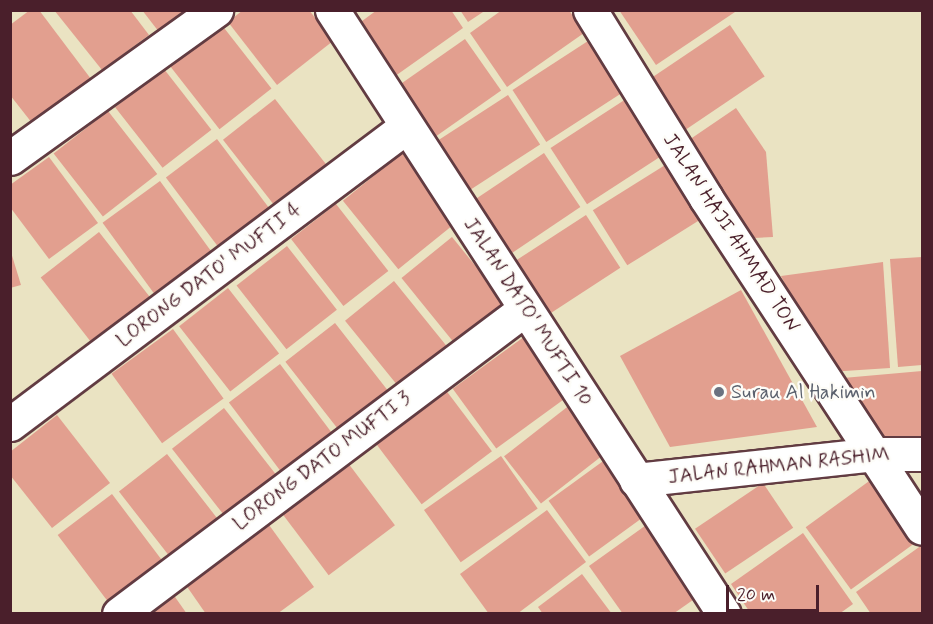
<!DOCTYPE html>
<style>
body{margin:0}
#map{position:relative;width:933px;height:624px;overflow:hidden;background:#eae3c2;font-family:Mynerve,sans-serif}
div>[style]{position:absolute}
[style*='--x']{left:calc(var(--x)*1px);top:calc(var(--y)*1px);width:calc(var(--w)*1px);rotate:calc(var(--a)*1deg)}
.building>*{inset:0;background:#e29f8f;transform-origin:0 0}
.roads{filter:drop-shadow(2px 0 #623c42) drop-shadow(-2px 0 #623c42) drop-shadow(0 2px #623c42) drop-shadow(0 -2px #623c42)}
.street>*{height:33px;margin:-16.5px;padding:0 16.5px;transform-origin:16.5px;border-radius:16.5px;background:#fff}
.dots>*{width:16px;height:16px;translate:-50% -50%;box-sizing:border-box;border:3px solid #fdfcf7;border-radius:50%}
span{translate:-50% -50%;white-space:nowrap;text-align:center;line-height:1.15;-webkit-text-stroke:4.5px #fdfcf7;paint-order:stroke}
.street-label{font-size:20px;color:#4a1f2b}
.worship-label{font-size:20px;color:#5b616d}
.left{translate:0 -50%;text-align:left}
.frame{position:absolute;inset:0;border:12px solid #4a1f2b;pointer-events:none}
.scale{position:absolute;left:726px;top:585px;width:93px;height:27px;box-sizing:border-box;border:3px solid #4a1f2b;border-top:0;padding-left:8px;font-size:18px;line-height:21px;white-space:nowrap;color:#4a1f2b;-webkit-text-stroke:4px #fdfcf7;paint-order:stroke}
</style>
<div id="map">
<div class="building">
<div style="clip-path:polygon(30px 10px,39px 10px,91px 79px,32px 123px,10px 95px,10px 25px)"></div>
<div style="clip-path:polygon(54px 10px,130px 10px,149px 35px,102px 70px)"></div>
<div style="clip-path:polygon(142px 10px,186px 10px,159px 32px)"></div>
<div style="clip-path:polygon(243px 10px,309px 10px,333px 41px,277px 85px,228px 22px)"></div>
<div style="clip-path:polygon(377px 10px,451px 10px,463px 28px,391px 79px,354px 27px)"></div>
<div style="clip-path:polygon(460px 10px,486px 10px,468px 22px)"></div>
<div style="clip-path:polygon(502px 10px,569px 10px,584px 33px,507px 87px,470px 33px)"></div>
<div style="clip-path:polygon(619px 10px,734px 10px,735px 12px,656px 65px)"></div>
<div style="left:221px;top:24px;width:82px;height:66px;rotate:52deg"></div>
<div style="left:730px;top:25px;width:62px;height:95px;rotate:56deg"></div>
<div style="left:465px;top:39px;width:63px;height:86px;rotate:55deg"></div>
<div style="left:588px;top:41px;width:62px;height:90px;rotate:57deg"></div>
<div style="left:164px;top:69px;width:77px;height:62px;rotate:52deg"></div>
<div style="left:508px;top:95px;width:59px;height:91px;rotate:57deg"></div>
<div style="left:275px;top:99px;width:88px;height:66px;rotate:52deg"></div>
<div style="left:626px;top:99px;width:67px;height:90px;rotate:57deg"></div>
<div style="clip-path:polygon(736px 108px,766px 152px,773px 237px,754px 238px,686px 142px)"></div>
<div style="left:108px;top:111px;width:80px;height:69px;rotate:52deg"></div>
<div style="left:217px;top:139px;width:89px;height:64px;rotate:53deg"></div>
<div style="left:402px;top:153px;width:88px;height:76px;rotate:51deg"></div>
<div style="left:544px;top:153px;width:65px;height:86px;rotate:56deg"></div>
<div style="clip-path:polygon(49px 157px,98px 223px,49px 259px,10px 207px,10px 185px)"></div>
<div style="left:670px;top:162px;width:65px;height:91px;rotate:58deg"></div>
<div style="left:160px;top:181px;width:91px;height:71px;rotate:54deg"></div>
<div style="left:336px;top:204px;width:85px;height:57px;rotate:52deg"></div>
<div style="left:586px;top:215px;width:63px;height:85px;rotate:57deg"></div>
<div style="left:99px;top:232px;width:88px;height:74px;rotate:52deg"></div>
<div style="left:452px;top:237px;width:89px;height:65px;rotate:51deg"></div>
<div style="left:287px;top:246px;width:81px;height:64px;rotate:52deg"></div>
<div style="clip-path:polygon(10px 249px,21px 285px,10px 288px)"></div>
<div style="clip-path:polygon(922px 257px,922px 365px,898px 367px,890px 259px)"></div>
<div style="clip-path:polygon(883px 262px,890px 368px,829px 372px,781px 276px)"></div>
<div style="left:394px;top:281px;width:90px;height:63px;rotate:51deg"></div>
<div style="left:228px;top:288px;width:83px;height:62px;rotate:52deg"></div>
<div style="clip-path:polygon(741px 290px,817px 427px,670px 447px,620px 356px)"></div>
<div style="left:335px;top:323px;width:87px;height:63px;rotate:52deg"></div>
<div style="left:173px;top:329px;width:86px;height:76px;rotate:54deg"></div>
<div style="left:528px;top:334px;width:74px;height:93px;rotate:54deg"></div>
<div style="left:280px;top:364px;width:86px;height:64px;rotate:53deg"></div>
<div style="clip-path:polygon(922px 371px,922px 444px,887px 445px,843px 378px)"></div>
<div style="left:445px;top:389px;width:78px;height:88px;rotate:53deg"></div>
<div style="left:571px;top:404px;width:60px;height:85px;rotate:52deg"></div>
<div style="left:224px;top:408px;width:85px;height:66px;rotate:52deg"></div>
<div style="clip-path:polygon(57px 415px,110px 483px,52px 528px,10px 475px,10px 452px)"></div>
<div style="left:167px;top:454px;width:83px;height:61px;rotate:52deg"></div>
<div style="left:501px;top:456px;width:64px;height:94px;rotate:55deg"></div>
<div style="left:345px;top:459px;width:83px;height:83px;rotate:53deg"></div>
<div style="left:606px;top:459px;width:69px;height:71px;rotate:54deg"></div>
<div style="left:872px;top:479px;width:77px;height:82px;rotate:54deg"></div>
<div style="left:763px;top:483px;width:54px;height:82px;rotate:56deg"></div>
<div style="left:112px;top:494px;width:84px;height:68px;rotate:53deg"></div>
<div style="clip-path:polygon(547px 510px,586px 562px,517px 614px,489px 614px,460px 574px)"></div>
<div style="clip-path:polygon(264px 518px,314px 587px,277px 614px,206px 614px,181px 578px)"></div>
<div style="clip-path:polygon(649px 523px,700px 595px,673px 614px,623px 614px,589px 566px)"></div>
<div style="clip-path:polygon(803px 533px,853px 604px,839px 614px,751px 614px,731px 584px)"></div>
<div style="clip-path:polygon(922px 545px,922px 614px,871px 614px,856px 592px)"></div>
<div style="clip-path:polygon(582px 574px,612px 614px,543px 614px,538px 607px)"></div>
<div style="clip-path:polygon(168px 587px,187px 614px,132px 614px)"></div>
</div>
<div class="roads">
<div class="street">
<div style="--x:332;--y:10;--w:720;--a:57.02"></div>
<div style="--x:590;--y:10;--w:221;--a:58.3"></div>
<div style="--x:706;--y:198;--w:394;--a:56.8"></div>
<div style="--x:10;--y:158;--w:254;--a:-35.7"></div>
<div style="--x:10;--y:424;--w:496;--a:-36.9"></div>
<div style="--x:636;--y:480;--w:240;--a:-6.2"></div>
<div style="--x:875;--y:454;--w:47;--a:0"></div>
<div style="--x:119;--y:614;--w:508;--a:-36.92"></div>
</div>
</div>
<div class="dots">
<div style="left:719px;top:392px;background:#6b7280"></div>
</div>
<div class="street-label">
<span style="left:731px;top:233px;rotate:57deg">JALAN HAJI AHMAD TON</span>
<span style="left:209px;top:275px;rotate:-37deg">LORONG DATO' MUFTI 4</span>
<span style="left:528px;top:312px;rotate:57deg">JALAN DATO' MUFTI 10</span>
<span style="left:322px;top:461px;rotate:-37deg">LORONG DATO MUFTI 3</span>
<span style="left:779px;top:466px;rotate:-6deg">JALAN RAHMAN RASHIM</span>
</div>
<div class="worship-label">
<span class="left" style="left:731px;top:392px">Surau Al Hakimin</span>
</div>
<div class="frame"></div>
<div class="scale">20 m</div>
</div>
